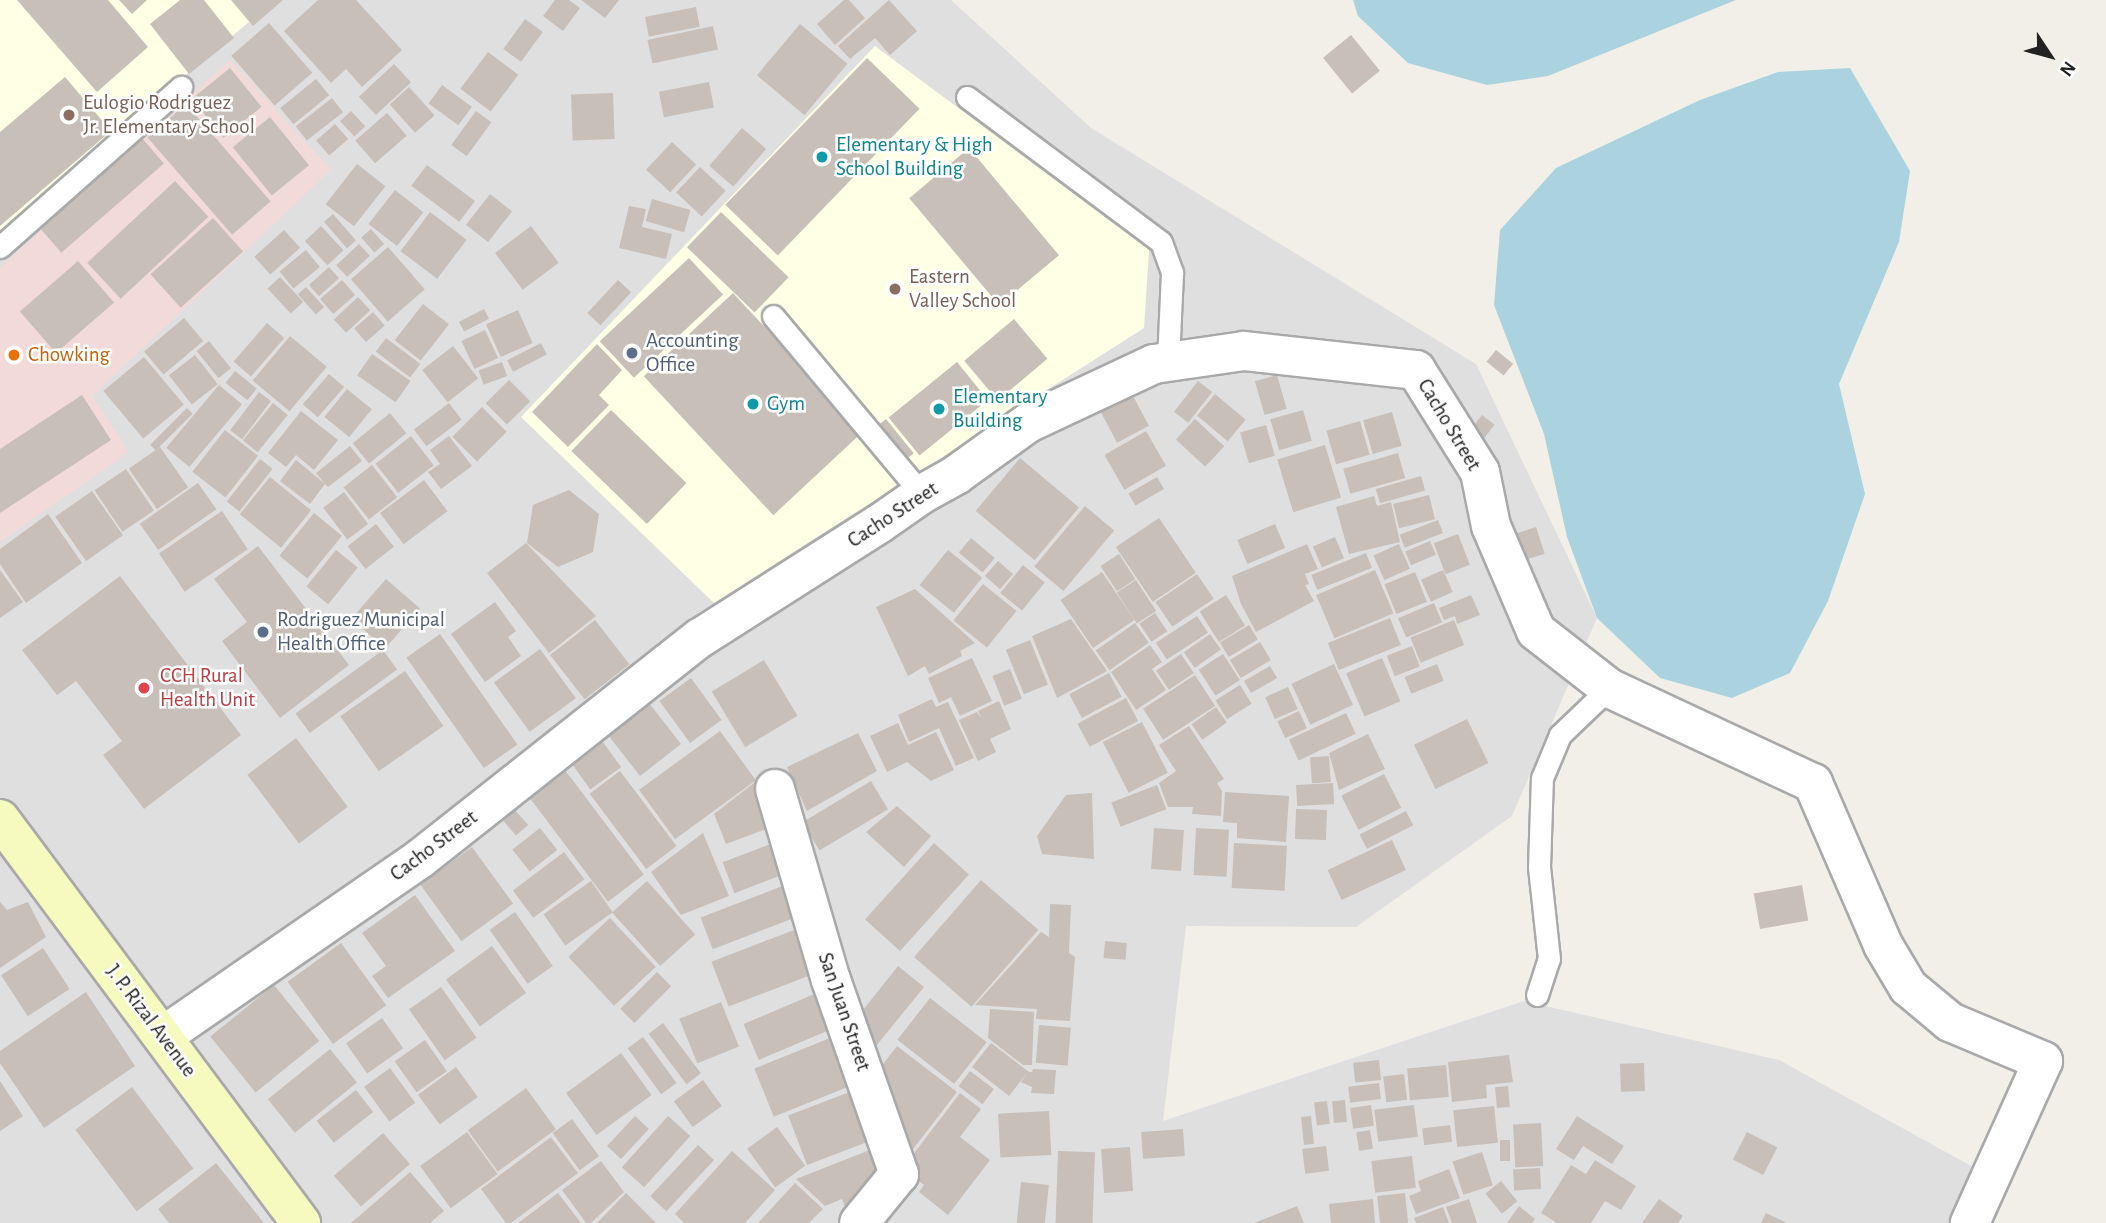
<!DOCTYPE html>
<style>
body{margin:0}
#map{position:relative;width:2106px;height:1223px;overflow:hidden;background:#f2efe9;font-family:"Alegreya Sans",sans-serif}
div>[style]{position:absolute}
[style*='--x']{left:calc(var(--x)*1px);top:calc(var(--y)*1px);width:calc(var(--w)*1px);rotate:calc(var(--a)*1deg)}
.residential>*{inset:0;background:#e0dfdf}
.commercial>*{inset:0;background:#f2dad9}
.education>*{inset:0;background:#ffffe5}
.water>*{inset:0;background:#aad3df}
.building>*{inset:0;background:#c7bfb8;transform-origin:0 0}
.roads{filter:drop-shadow(2px 0 #a9a9a9) drop-shadow(-2px 0 #a9a9a9) drop-shadow(0 2px #a9a9a9) drop-shadow(0 -2px #a9a9a9)}
.service>*{height:21px;margin:-10.5px;padding:0 10.5px;transform-origin:10.5px;border-radius:10.5px;background:#fff}
.minor>*{height:38px;margin:-19px;padding:0 19px;transform-origin:19px;border-radius:19px;background:#fff}
.secondary>*{height:38px;margin:-19px;padding:0 19px;transform-origin:19px;border-radius:19px;background:#f7fabf}
.dots>*{width:19px;height:19px;translate:-50% -50%;box-sizing:border-box;border:4px solid #fff;border-radius:50%}
span{translate:-50% -50%;white-space:nowrap;text-align:center;line-height:1.15;-webkit-text-stroke:5px #fff;paint-order:stroke}
.education-label{font-size:21px;color:#785e54}
.left{translate:0 -50%;text-align:left}
.culture-label{font-size:21px;color:#0d838f}
.service-label{font-size:21px;color:#4e5e75}
.food-label{font-size:21px;color:#c56008}
.street-label{font-size:21px;color:#222}
.health-label{font-size:21px;color:#be3a42}
.north{position:absolute;left:2015px;top:21px;width:70px;height:70px;-webkit-text-stroke:5px #fff;paint-order:stroke;rotate:126deg;font-size:19px;font-weight:700;line-height:28px;text-align:center;color:#222}
.north::after{content:'';display:block;margin:auto;width:24px;height:32px;background:#222;clip-path:polygon(50% 0,100% 100%,50% 72%,0 100%)}
</style>
<div id="map">
<div class="residential">
<div style="clip-path:polygon(0 0,951px 0,1091px 128px,1476px 364px,1597px 618px,1512px 816px,1356px 927px,1186px 926px,1163px 1121px,1524px 1001px,1779px 1060px,2002px 1183px,1982px 1223px,0 1223px)"></div>
</div>
<div class="commercial">
<div style="clip-path:polygon(230px 60px,331px 170px,92px 396px,129px 452px,0 542px,0 268px)"></div>
</div>
<div class="education">
<div style="clip-path:polygon(0 0,275px 0,0 231px)"></div>
<div style="clip-path:polygon(875px 46px,1149px 250px,1144px 328px,714px 603px,521px 417px)"></div>
</div>
<div class="water">
<div style="clip-path:polygon(1353px 0,1736px 0,1548px 76px,1487px 85px,1408px 63px,1358px 16px)"></div>
<div style="clip-path:polygon(1850px 68px,1910px 171px,1899px 242px,1839px 384px,1865px 494px,1828px 601px,1790px 673px,1732px 698px,1660px 678px,1597px 618px,1567px 537px,1544px 434px,1494px 305px,1500px 230px,1556px 168px,1700px 100px,1778px 72px)"></div>
</div>
<div class="building">
<div style="clip-path:polygon(17px 0,108px 0,148px 47px,97px 92px)"></div>
<div style="clip-path:polygon(119px 0,147px 0,132px 14px)"></div>
<div style="clip-path:polygon(180px 0,204px 0,234px 38px,189px 74px,150px 24px)"></div>
<div style="clip-path:polygon(231px 0,283px 0,253px 26px)"></div>
<div style="clip-path:polygon(318px 0,356px 0,402px 50px,362px 87px,346px 69px,331px 83px,284px 31px)"></div>
<div style="clip-path:polygon(555px 0,569px 0,580px 8px,563px 31px,543px 16px)"></div>
<div style="clip-path:polygon(581px 0,619px 0,605px 18px)"></div>
<div style="clip-path:polygon(844px 0,849px 0,865px 18px,835px 45px,817px 24px)"></div>
<div style="clip-path:polygon(889px 0,917px 31px,890px 55px,875px 38px,850px 59px,838px 46px)"></div>
<div style="left:696px;top:7px;width:20px;height:52px;rotate:79deg"></div>
<div style="left:525px;top:19px;width:22px;height:37px;rotate:36deg"></div>
<div style="left:269px;top:23px;width:66px;height:50px;rotate:49deg"></div>
<div style="left:800px;top:24px;width:62px;height:67px;rotate:40deg"></div>
<div style="left:713px;top:26px;width:24px;height:67px;rotate:78deg"></div>
<div style="left:1351px;top:35px;width:46px;height:36px;rotate:51deg"></div>
<div style="left:488px;top:52px;width:38px;height:46px;rotate:37deg"></div>
<div style="left:867px;top:58px;width:73px;height:204px;rotate:44deg"></div>
<div style="left:394px;top:64px;width:25px;height:48px;rotate:47deg"></div>
<div style="left:230px;top:68px;width:50px;height:49px;rotate:51deg"></div>
<div style="clip-path:polygon(65px 77px,111px 131px,0 226px,0 132px)"></div>
<div style="left:316px;top:79px;width:21px;height:46px;rotate:51deg"></div>
<div style="left:709px;top:82px;width:26px;height:51px;rotate:79deg"></div>
<div style="left:442px;top:85px;width:37px;height:23px;rotate:36deg"></div>
<div style="left:409px;top:87px;width:38px;height:26px;rotate:48deg"></div>
<div style="left:613px;top:93px;width:46px;height:42px;rotate:88deg"></div>
<div style="left:332px;top:98px;width:18px;height:46px;rotate:52deg"></div>
<div style="left:186px;top:104px;width:129px;height:51px;rotate:49deg"></div>
<div style="left:351px;top:111px;width:21px;height:15px;rotate:47deg"></div>
<div style="left:476px;top:111px;width:19px;height:42px;rotate:36deg"></div>
<div style="left:387px;top:113px;width:30px;height:42px;rotate:49deg"></div>
<div style="left:270px;top:117px;width:62px;height:48px;rotate:51deg"></div>
<div style="left:335px;top:124px;width:20px;height:25px;rotate:49deg"></div>
<div style="left:742px;top:128px;width:32px;height:50px;rotate:41deg"></div>
<div style="left:141px;top:137px;width:35px;height:136px;rotate:49deg"></div>
<div style="left:672px;top:142px;width:33px;height:38px;rotate:43deg"></div>
<div style="left:969px;top:148px;width:140px;height:78px;rotate:50deg"></div>
<div style="left:357px;top:164px;width:36px;height:51px;rotate:38deg"></div>
<div style="left:427px;top:165px;width:60px;height:26px;rotate:37deg"></div>
<div style="left:700px;top:167px;width:35px;height:35px;rotate:43deg"></div>
<div style="left:175px;top:181px;width:49px;height:120px;rotate:47deg"></div>
<div style="left:395px;top:190px;width:36px;height:43px;rotate:38deg"></div>
<div style="left:490px;top:194px;width:28px;height:39px;rotate:38deg"></div>
<div style="left:652px;top:199px;width:40px;height:23px;rotate:16deg"></div>
<div style="clip-path:polygon(629px 206px,646px 209px,642px 227px,672px 234px,666px 259px,619px 248px)"></div>
<div style="left:430px;top:212px;width:46px;height:49px;rotate:37deg"></div>
<div style="left:721px;top:212px;width:94px;height:49px;rotate:44deg"></div>
<div style="left:333px;top:214px;width:35px;height:12px;rotate:49deg"></div>
<div style="left:213px;top:218px;width:45px;height:84px;rotate:48deg"></div>
<div style="left:321px;top:226px;width:33px;height:22px;rotate:47deg"></div>
<div style="left:531px;top:226px;width:46px;height:45px;rotate:53deg"></div>
<div style="left:371px;top:229px;width:20px;height:13px;rotate:49deg"></div>
<div style="left:284px;top:230px;width:24px;height:40px;rotate:48deg"></div>
<div style="left:359px;top:244px;width:16px;height:31px;rotate:47deg"></div>
<div style="left:388px;top:247px;width:56px;height:49px;rotate:49deg"></div>
<div style="left:306px;top:250px;width:22px;height:34px;rotate:51deg"></div>
<div style="left:689px;top:258px;width:50px;height:122px;rotate:47deg"></div>
<div style="left:78px;top:261px;width:55px;height:77px;rotate:49deg"></div>
<div style="left:329px;top:267px;width:15px;height:27px;rotate:48deg"></div>
<div style="left:280px;top:277px;width:34px;height:17px;rotate:47deg"></div>
<div style="left:342px;top:280px;width:20px;height:29px;rotate:49deg"></div>
<div style="left:618px;top:280px;width:18px;height:45px;rotate:43deg"></div>
<div style="left:306px;top:287px;width:27px;height:11px;rotate:48deg"></div>
<div style="left:733px;top:293px;width:190px;height:122px;rotate:47deg"></div>
<div style="left:358px;top:297px;width:18px;height:33px;rotate:47deg"></div>
<div style="left:423px;top:304px;width:33px;height:46px;rotate:38deg"></div>
<div style="left:484px;top:309px;width:11px;height:28px;rotate:63deg"></div>
<div style="left:518px;top:310px;width:36px;height:35px;rotate:66deg"></div>
<div style="left:373px;top:312px;width:18px;height:25px;rotate:49deg"></div>
<div style="left:184px;top:318px;width:30px;height:52px;rotate:50deg"></div>
<div style="left:1014px;top:319px;width:52px;height:65px;rotate:50deg"></div>
<div style="left:267px;top:323px;width:23px;height:51px;rotate:41deg"></div>
<div style="left:485px;top:330px;width:31px;height:26px;rotate:65deg"></div>
<div style="left:290px;top:336px;width:48px;height:58px;rotate:40deg"></div>
<div style="left:386px;top:338px;width:43px;height:17px;rotate:37deg"></div>
<div style="left:209px;top:341px;width:35px;height:16px;rotate:51deg"></div>
<div style="left:541px;top:343px;width:13px;height:38px;rotate:63deg"></div>
<div style="clip-path:polygon(597px 344px,622px 370px,599px 395px,609px 405px,568px 447px,532px 412px)"></div>
<div style="left:453px;top:346px;width:41px;height:39px;rotate:52deg"></div>
<div style="left:1496px;top:350px;width:22px;height:15px;rotate:39deg"></div>
<div style="left:372px;top:354px;width:47px;height:26px;rotate:35deg"></div>
<div style="left:195px;top:355px;width:37px;height:33px;rotate:52deg"></div>
<div style="left:144px;top:357px;width:62px;height:53px;rotate:50deg"></div>
<div style="left:502px;top:362px;width:15px;height:25px;rotate:70deg"></div>
<div style="left:957px;top:362px;width:49px;height:88px;rotate:51deg"></div>
<div style="left:235px;top:371px;width:28px;height:15px;rotate:39deg"></div>
<div style="left:329px;top:374px;width:20px;height:40px;rotate:41deg"></div>
<div style="left:1277px;top:375px;width:35px;height:23px;rotate:74deg"></div>
<div style="left:509px;top:380px;width:30px;height:33px;rotate:45deg"></div>
<div style="left:1198px;top:381px;width:18px;height:39px;rotate:38deg"></div>
<div style="left:219px;top:385px;width:30px;height:82px;rotate:40deg"></div>
<div style="left:347px;top:389px;width:32px;height:36px;rotate:39deg"></div>
<div style="left:259px;top:392px;width:15px;height:48px;rotate:37deg"></div>
<div style="left:1132px;top:394px;width:36px;height:36px;rotate:62deg"></div>
<div style="left:1215px;top:394px;width:40px;height:28px;rotate:40deg"></div>
<div style="clip-path:polygon(82px 395px,111px 440px,0 513px,0 449px)"></div>
<div style="left:273px;top:403px;width:19px;height:48px;rotate:39deg"></div>
<div style="left:449px;top:403px;width:21px;height:44px;rotate:53deg"></div>
<div style="left:482px;top:407px;width:35px;height:42px;rotate:45deg"></div>
<div style="left:187px;top:408px;width:8px;height:52px;rotate:45deg"></div>
<div style="left:611px;top:410px;width:105px;height:57px;rotate:44deg"></div>
<div style="left:1303px;top:410px;width:32px;height:34px;rotate:74deg"></div>
<div style="clip-path:polygon(301px 411px,338px 440px,314px 470px,296px 455px,286px 467px,268px 453px)"></div>
<div style="left:1392px;top:412px;width:35px;height:30px;rotate:74deg"></div>
<div style="left:390px;top:413px;width:26px;height:48px;rotate:51deg"></div>
<div style="left:1482px;top:415px;width:16px;height:19px;rotate:38deg"></div>
<div style="left:886px;top:419px;width:44px;height:12px;rotate:51deg"></div>
<div style="left:1195px;top:419px;width:40px;height:28px;rotate:43deg"></div>
<div style="left:1360px;top:421px;width:35px;height:35px;rotate:74deg"></div>
<div style="left:1266px;top:425px;width:32px;height:27px;rotate:74deg"></div>
<div style="left:225px;top:430px;width:42px;height:53px;rotate:38deg"></div>
<div style="left:1146px;top:431px;width:40px;height:48px;rotate:60deg"></div>
<div style="left:411px;top:436px;width:37px;height:45px;rotate:52deg"></div>
<div style="clip-path:polygon(449px 436px,472px 466px,441px 489px,428px 472px,440px 464px,430px 450px)"></div>
<div style="left:1325px;top:445px;width:55px;height:50px;rotate:73deg"></div>
<div style="clip-path:polygon(350px 446px,362px 461px,328px 487px,325px 484px,310px 504px,280px 481px,296px 460px,325px 484px,316px 473px)"></div>
<div style="left:160px;top:447px;width:49px;height:38px;rotate:55deg"></div>
<div style="left:1398px;top:453px;width:26px;height:57px;rotate:74deg"></div>
<div style="left:1020px;top:458px;width:77px;height:69px;rotate:40deg"></div>
<div style="left:260px;top:459px;width:16px;height:54px;rotate:38deg"></div>
<div style="left:372px;top:465px;width:41px;height:36px;rotate:52deg"></div>
<div style="left:126px;top:469px;width:50px;height:38px;rotate:56deg"></div>
<div style="left:1421px;top:476px;width:15px;height:47px;rotate:74deg"></div>
<div style="left:270px;top:477px;width:53px;height:48px;rotate:39deg"></div>
<div style="left:1157px;top:477px;width:14px;height:33px;rotate:60deg"></div>
<div style="left:424px;top:480px;width:39px;height:55px;rotate:53deg"></div>
<div style="left:198px;top:483px;width:32px;height:71px;rotate:55deg"></div>
<div style="clip-path:polygon(569px 490px,599px 514px,593px 552px,558px 567px,527px 543px,533px 505px)"></div>
<div style="left:92px;top:491px;width:54px;height:45px;rotate:55deg"></div>
<div style="left:344px;top:492px;width:40px;height:26px;rotate:53deg"></div>
<div style="left:1429px;top:495px;width:25px;height:37px;rotate:76deg"></div>
<div style="clip-path:polygon(1374px 496px,1377px 506px,1391px 502px,1400px 542px,1349px 554px,1336px 507px)"></div>
<div style="left:1085px;top:506px;width:38px;height:79px;rotate:40deg"></div>
<div style="left:222px;top:511px;width:46px;height:76px;rotate:56deg"></div>
<div style="left:314px;top:513px;width:36px;height:55px;rotate:39deg"></div>
<div style="clip-path:polygon(48px 514px,82px 563px,26px 603px,0 564px,0 549px)"></div>
<div style="left:1159px;top:518px;width:66px;height:52px;rotate:56deg"></div>
<div style="left:1438px;top:520px;width:14px;height:41px;rotate:69deg"></div>
<div style="left:376px;top:524px;width:29px;height:36px;rotate:52deg"></div>
<div style="left:1275px;top:524px;width:26px;height:41px;rotate:67deg"></div>
<div style="left:1536px;top:527px;width:28px;height:28px;rotate:72deg"></div>
<div style="left:1458px;top:534px;width:33px;height:26px;rotate:69deg"></div>
<div style="left:1335px;top:537px;width:23px;height:24px;rotate:67deg"></div>
<div style="left:971px;top:538px;width:31px;height:19px;rotate:40deg"></div>
<div style="left:1430px;top:541px;width:15px;height:27px;rotate:67deg"></div>
<div style="clip-path:polygon(526px 543px,596px 616px,549px 653px,487px 573px)"></div>
<div style="clip-path:polygon(1307px 544px,1318px 569px,1305px 574px,1309px 584px,1305px 585px,1314px 601px,1256px 632px,1241px 604px,1232px 576px)"></div>
<div style="left:1399px;top:544px;width:27px;height:28px;rotate:66deg"></div>
<div style="clip-path:polygon(258px 546px,349px 665px,280px 718px,222px 641px,247px 622px,214px 579px)"></div>
<div style="left:336px;top:550px;width:28px;height:47px;rotate:39deg"></div>
<div style="left:948px;top:550px;width:44px;height:45px;rotate:39deg"></div>
<div style="left:1366px;top:553px;width:16px;height:59px;rotate:68deg"></div>
<div style="left:1119px;top:554px;width:30px;height:22px;rotate:57deg"></div>
<div style="left:998px;top:561px;width:20px;height:20px;rotate:41deg"></div>
<div style="left:1023px;top:565px;width:28px;height:36px;rotate:39deg"></div>
<div style="clip-path:polygon(0 570px,23px 602px,0 618px)"></div>
<div style="left:1375px;top:570px;width:47px;height:64px;rotate:67deg"></div>
<div style="left:1443px;top:570px;width:24px;height:24px;rotate:66deg"></div>
<div style="left:1102px;top:572px;width:58px;height:50px;rotate:56deg"></div>
<div style="left:1415px;top:572px;width:32px;height:33px;rotate:68deg"></div>
<div style="left:1197px;top:574px;width:30px;height:50px;rotate:56deg"></div>
<div style="clip-path:polygon(120px 576px,241px 735px,144px 809px,103px 755px,122px 741px,76px 681px,57px 695px,22px 650px)"></div>
<div style="left:386px;top:579px;width:45px;height:53px;rotate:41deg"></div>
<div style="left:1136px;top:580px;width:37px;height:23px;rotate:57deg"></div>
<div style="left:983px;top:584px;width:43px;height:47px;rotate:39deg"></div>
<div style="clip-path:polygon(915px 589px,975px 643px,960px 651px,962px 656px,929px 674px,925px 666px,908px 676px,876px 607px)"></div>
<div style="left:1226px;top:595px;width:36px;height:31px;rotate:58deg"></div>
<div style="clip-path:polygon(1471px 595px,1480px 615px,1457px 624px,1455px 616px,1444px 620px,1439px 608px)"></div>
<div style="clip-path:polygon(495px 602px,516px 631px,508px 637px,521px 656px,485px 682px,451px 634px)"></div>
<div style="left:1434px;top:603px;width:21px;height:39px;rotate:67deg"></div>
<div style="left:1155px;top:613px;width:22px;height:19px;rotate:56deg"></div>
<div style="left:1197px;top:616px;width:20px;height:49px;rotate:57deg"></div>
<div style="left:1390px;top:618px;width:29px;height:67px;rotate:68deg"></div>
<div style="clip-path:polygon(1071px 619px,1107px 671px,1057px 698px,1032px 636px)"></div>
<div style="left:595px;top:620px;width:56px;height:57px;rotate:52deg"></div>
<div style="left:1454px;top:620px;width:27px;height:47px;rotate:68deg"></div>
<div style="left:1135px;top:623px;width:24px;height:48px;rotate:55deg"></div>
<div style="left:1249px;top:625px;width:17px;height:34px;rotate:59deg"></div>
<div style="left:440px;top:634px;width:135px;height:41px;rotate:55deg"></div>
<div style="left:1210px;top:634px;width:19px;height:32px;rotate:55deg"></div>
<div style="left:1030px;top:640px;width:48px;height:26px;rotate:68deg"></div>
<div style="left:1260px;top:642px;width:21px;height:35px;rotate:59deg"></div>
<div style="clip-path:polygon(1150px 645px,1162px 662px,1152px 669px,1166px 690px,1136px 710px,1111px 672px)"></div>
<div style="left:1412px;top:646px;width:22px;height:27px;rotate:69deg"></div>
<div style="left:540px;top:649px;width:61px;height:57px;rotate:54deg"></div>
<div style="left:383px;top:650px;width:24px;height:108px;rotate:54deg"></div>
<div style="left:1181px;top:654px;width:23px;height:30px;rotate:56deg"></div>
<div style="left:1223px;top:654px;width:31px;height:29px;rotate:57deg"></div>
<div style="clip-path:polygon(972px 658px,992px 701px,960px 716px,951px 697px,939px 703px,928px 678px)"></div>
<div style="left:1382px;top:658px;width:47px;height:39px;rotate:67deg"></div>
<div style="left:764px;top:660px;width:65px;height:61px;rotate:59deg"></div>
<div style="left:1334px;top:664px;width:45px;height:47px;rotate:65deg"></div>
<div style="left:1437px;top:664px;width:18px;height:35px;rotate:68deg"></div>
<div style="left:1270px;top:666px;width:14px;height:30px;rotate:60deg"></div>
<div style="left:1010px;top:669px;width:32px;height:19px;rotate:68deg"></div>
<div style="left:405px;top:671px;width:67px;height:79px;rotate:55deg"></div>
<div style="left:1109px;top:673px;width:27px;height:45px;rotate:62deg"></div>
<div style="left:1195px;top:675px;width:37px;height:62px;rotate:57deg"></div>
<div style="left:691px;top:678px;width:52px;height:39px;rotate:54deg"></div>
<div style="left:1240px;top:685px;width:22px;height:29px;rotate:58deg"></div>
<div style="left:1288px;top:687px;width:24px;height:25px;rotate:66deg"></div>
<div style="left:1126px;top:698px;width:26px;height:55px;rotate:62deg"></div>
<div style="clip-path:polygon(932px 699px,936px 707px,948px 702px,974px 758px,956px 766px,939px 728px,909px 742px,898px 715px)"></div>
<div style="clip-path:polygon(999px 701px,1011px 729px,990px 739px,996px 752px,978px 761px,959px 720px,977px 712px,982px 719px,978px 711px)"></div>
<div style="left:649px;top:703px;width:52px;height:52px;rotate:52deg"></div>
<div style="left:1216px;top:707px;width:19px;height:30px;rotate:55deg"></div>
<div style="left:1299px;top:711px;width:19px;height:24px;rotate:65deg"></div>
<div style="left:1346px;top:713px;width:23px;height:63px;rotate:65deg"></div>
<div style="left:1467px;top:719px;width:49px;height:59px;rotate:64deg"></div>
<div style="left:1142px;top:722px;width:57px;height:44px;rotate:63deg"></div>
<div style="clip-path:polygon(898px 723px,908px 745px,936px 732px,954px 770px,931px 781px,907px 762px,887px 772px,870px 736px)"></div>
<div style="clip-path:polygon(1189px 726px,1224px 779px,1217px 783px,1222px 791px,1221px 816px,1192px 814px,1193px 807px,1168px 807px,1159px 783px,1176px 771px,1159px 745px)"></div>
<div style="left:720px;top:731px;width:61px;height:100px;rotate:54deg"></div>
<div style="clip-path:polygon(858px 733px,877px 771px,807px 811px,787px 767px)"></div>
<div style="clip-path:polygon(1368px 734px,1385px 769px,1339px 790px,1329px 753px)"></div>
<div style="left:296px;top:738px;width:86px;height:61px;rotate:53deg"></div>
<div style="left:600px;top:738px;width:36px;height:38px;rotate:54deg"></div>
<div style="left:1329px;top:756px;width:26px;height:19px;rotate:86deg"></div>
<div style="left:565px;top:770px;width:131px;height:45px;rotate:53deg"></div>
<div style="left:620px;top:771px;width:94px;height:38px;rotate:53deg"></div>
<div style="left:1384px;top:774px;width:38px;height:48px;rotate:63deg"></div>
<div style="clip-path:polygon(759px 779px,782px 823px,726px 844px,714px 814px)"></div>
<div style="left:871px;top:781px;width:33px;height:80px;rotate:59deg"></div>
<div style="left:1333px;top:783px;width:21px;height:37px;rotate:87deg"></div>
<div style="left:1157px;top:785px;width:26px;height:49px;rotate:69deg"></div>
<div style="clip-path:polygon(1225px 792px,1289px 796px,1286px 842px,1237px 838px,1237px 823px,1223px 822px)"></div>
<div style="clip-path:polygon(1092px 793px,1094px 859px,1042px 854px,1037px 836px,1066px 795px)"></div>
<div style="clip-path:polygon(897px 806px,931px 836px,904px 867px,866px 832px)"></div>
<div style="left:1296px;top:809px;width:31px;height:30px;rotate:2deg"></div>
<div style="left:515px;top:810px;width:20px;height:16px;rotate:49deg"></div>
<div style="left:1406px;top:811px;width:16px;height:52px;rotate:63deg"></div>
<div style="left:540px;top:828px;width:28px;height:35px;rotate:52deg"></div>
<div style="left:1154px;top:828px;width:30px;height:41px;rotate:4deg"></div>
<div style="left:1196px;top:828px;width:33px;height:47px;rotate:3deg"></div>
<div style="clip-path:polygon(703px 833px,729px 896px,681px 915px,651px 872px)"></div>
<div style="left:1392px;top:840px;width:33px;height:71px;rotate:65deg"></div>
<div style="left:773px;top:843px;width:33px;height:54px;rotate:69deg"></div>
<div style="left:934px;top:843px;width:47px;height:103px;rotate:42deg"></div>
<div style="left:1234px;top:843px;width:53px;height:45px;rotate:3deg"></div>
<div style="left:472px;top:847px;width:70px;height:64px;rotate:54deg"></div>
<div style="left:564px;top:852px;width:34px;height:64px;rotate:53deg"></div>
<div style="left:981px;top:880px;width:76px;height:102px;rotate:41deg"></div>
<div style="left:591px;top:881px;width:38px;height:58px;rotate:55deg"></div>
<div style="left:647px;top:881px;width:72px;height:47px;rotate:48deg"></div>
<div style="left:793px;top:882px;width:34px;height:99px;rotate:69deg"></div>
<div style="left:1802px;top:885px;width:36px;height:49px;rotate:80deg"></div>
<div style="clip-path:polygon(415px 895px,455px 951px,388px 998px,372px 976px,386px 966px,362px 933px)"></div>
<div style="clip-path:polygon(0 902px,7px 910px,28px 902px,46px 937px,0 968px)"></div>
<div style="clip-path:polygon(1050px 904px,1071px 905px,1069px 953px,1075px 957px,1070px 1021px,1036px 1019px,1037px 1009px,975px 1005px,1041px 932px,1049px 937px)"></div>
<div style="left:515px;top:912px;width:66px;height:31px;rotate:55deg"></div>
<div style="left:610px;top:918px;width:67px;height:57px;rotate:47deg"></div>
<div style="left:802px;top:927px;width:48px;height:97px;rotate:69deg"></div>
<div style="left:1105px;top:941px;width:22px;height:17px;rotate:5deg"></div>
<div style="left:341px;top:943px;width:77px;height:66px;rotate:54deg"></div>
<div style="left:492px;top:946px;width:58px;height:57px;rotate:54deg"></div>
<div style="left:43px;top:948px;width:49px;height:50px;rotate:57deg"></div>
<div style="clip-path:polygon(898px 966px,924px 987px,872px 1051px,859px 1015px)"></div>
<div style="left:657px;top:972px;width:20px;height:52px;rotate:45deg"></div>
<div style="left:274px;top:985px;width:72px;height:82px;rotate:51deg"></div>
<div style="left:441px;top:987px;width:62px;height:39px;rotate:55deg"></div>
<div style="clip-path:polygon(86px 992px,135px 1066px,44px 1128px,0 1063px,0 1051px)"></div>
<div style="left:819px;top:992px;width:39px;height:82px;rotate:67deg"></div>
<div style="left:930px;top:998px;width:72px;height:53px;rotate:38deg"></div>
<div style="left:721px;top:1002px;width:48px;height:45px;rotate:68deg"></div>
<div style="clip-path:polygon(990px 1009px,1034px 1012px,1032px 1065px,1023px 1065px,988px 1038px)"></div>
<div style="left:382px;top:1018px;width:37px;height:44px;rotate:55deg"></div>
<div style="left:663px;top:1023px;width:63px;height:18px;rotate:53deg"></div>
<div style="left:1039px;top:1025px;width:32px;height:38px;rotate:5deg"></div>
<div style="left:835px;top:1036px;width:52px;height:87px;rotate:68deg"></div>
<div style="left:643px;top:1037px;width:57px;height:19px;rotate:54deg"></div>
<div style="left:425px;top:1040px;width:38px;height:37px;rotate:55deg"></div>
<div style="clip-path:polygon(991px 1043px,1029px 1072px,1032px 1072px,1033px 1069px,1056px 1070px,1054px 1094px,1031px 1093px,1032px 1087px,1021px 1082px,1027px 1073px,1009px 1096px,972px 1067px)"></div>
<div style="clip-path:polygon(897px 1046px,957px 1092px,907px 1157px,880px 1068px)"></div>
<div style="left:330px;top:1049px;width:43px;height:80px;rotate:51deg"></div>
<div style="left:621px;top:1053px;width:52px;height:68px;rotate:54deg"></div>
<div style="clip-path:polygon(1509px 1055px,1513px 1082px,1486px 1085px,1487px 1098px,1452px 1102px,1448px 1062px)"></div>
<div style="left:1379px;top:1060px;width:20px;height:26px;rotate:84deg"></div>
<div style="left:1644px;top:1063px;width:28px;height:24px;rotate:88deg"></div>
<div style="left:1446px;top:1065px;width:32px;height:39px;rotate:85deg"></div>
<div style="left:456px;top:1067px;width:37px;height:47px;rotate:54deg"></div>
<div style="left:390px;top:1068px;width:43px;height:32px;rotate:54deg"></div>
<div style="left:970px;top:1071px;width:30px;height:19px;rotate:37deg"></div>
<div style="left:1404px;top:1074px;width:26px;height:21px;rotate:83deg"></div>
<div style="left:703px;top:1080px;width:32px;height:36px;rotate:54deg"></div>
<div style="clip-path:polygon(0 1081px,23px 1116px,0 1131px)"></div>
<div style="left:1379px;top:1083px;width:16px;height:31px;rotate:83deg"></div>
<div style="left:1508px;top:1086px;width:21px;height:13px;rotate:85deg"></div>
<div style="left:132px;top:1087px;width:102px;height:71px;rotate:53deg"></div>
<div style="left:526px;top:1088px;width:51px;height:72px;rotate:54deg"></div>
<div style="left:860px;top:1088px;width:53px;height:77px;rotate:69deg"></div>
<div style="left:356px;top:1090px;width:28px;height:50px;rotate:52deg"></div>
<div style="clip-path:polygon(960px 1093px,981px 1109px,960px 1137px,990px 1160px,948px 1215px,919px 1192px,924px 1185px,902px 1169px)"></div>
<div style="left:1345px;top:1100px;width:22px;height:13px;rotate:85deg"></div>
<div style="left:1327px;top:1101px;width:23px;height:13px;rotate:83deg"></div>
<div style="left:1371px;top:1105px;width:21px;height:21px;rotate:82deg"></div>
<div style="left:1414px;top:1105px;width:32px;height:40px;rotate:83deg"></div>
<div style="left:1494px;top:1106px;width:37px;height:41px;rotate:84deg"></div>
<div style="left:1049px;top:1111px;width:44px;height:51px;rotate:87deg"></div>
<div style="left:635px;top:1116px;width:19px;height:41px;rotate:43deg"></div>
<div style="left:668px;top:1116px;width:30px;height:69px;rotate:42deg"></div>
<div style="left:1311px;top:1116px;width:28px;height:10px;rotate:84deg"></div>
<div style="clip-path:polygon(1577px 1116px,1624px 1146px,1612px 1164px,1583px 1146px,1574px 1160px,1556px 1149px)"></div>
<div style="left:572px;top:1119px;width:46px;height:24px;rotate:54deg"></div>
<div style="left:1541px;top:1123px;width:43px;height:28px;rotate:87deg"></div>
<div style="left:1450px;top:1125px;width:17px;height:28px;rotate:83deg"></div>
<div style="left:777px;top:1127px;width:48px;height:37px;rotate:54deg"></div>
<div style="left:1183px;top:1129px;width:27px;height:42px;rotate:86deg"></div>
<div style="left:1370px;top:1130px;width:19px;height:14px;rotate:81deg"></div>
<div style="left:467px;top:1132px;width:52px;height:58px;rotate:54deg"></div>
<div style="left:1747px;top:1132px;width:34px;height:31px;rotate:27deg"></div>
<div style="left:383px;top:1133px;width:41px;height:65px;rotate:49deg"></div>
<div style="clip-path:polygon(551px 1137px,578px 1173px,511px 1223px,506px 1223px,481px 1189px)"></div>
<div style="left:1500px;top:1140px;width:10px;height:21px"></div>
<div style="left:698px;top:1145px;width:22px;height:70px;rotate:43deg"></div>
<div style="left:1326px;top:1146px;width:25px;height:24px;rotate:83deg"></div>
<div style="left:1130px;top:1147px;width:44px;height:29px;rotate:86deg"></div>
<div style="clip-path:polygon(875px 1148px,888px 1180px,851px 1223px,842px 1199px,825px 1206px,796px 1179px)"></div>
<div style="clip-path:polygon(732px 1151px,775px 1190px,745px 1223px,684px 1223px,675px 1214px)"></div>
<div style="left:1058px;top:1151px;width:37px;height:72px;rotate:2deg"></div>
<div style="left:1482px;top:1152px;width:35px;height:31px;rotate:72deg"></div>
<div style="left:1412px;top:1156px;width:32px;height:41px;rotate:83deg"></div>
<div style="clip-path:polygon(1595px 1160px,1636px 1186px,1621px 1210px,1605px 1201px,1591px 1223px,1557px 1223px,1541px 1213px,1571px 1165px,1586px 1174px)"></div>
<div style="clip-path:polygon(601px 1161px,624px 1192px,591px 1223px,586px 1223px,562px 1190px)"></div>
<div style="clip-path:polygon(216px 1163px,264px 1223px,169px 1223px,158px 1209px)"></div>
<div style="left:1540px;top:1168px;width:21px;height:27px;rotate:87deg"></div>
<div style="clip-path:polygon(1449px 1169px,1460px 1198px,1416px 1214px,1409px 1196px,1421px 1191px,1418px 1181px)"></div>
<div style="clip-path:polygon(410px 1172px,444px 1211px,430px 1223px,351px 1223px)"></div>
<div style="left:1501px;top:1181px;width:26px;height:20px;rotate:51deg"></div>
<div style="left:1021px;top:1182px;width:28px;height:41px;rotate:6deg"></div>
<div style="clip-path:polygon(795px 1183px,823px 1209px,809px 1223px,758px 1223px)"></div>
<div style="clip-path:polygon(558px 1193px,581px 1223px,518px 1223px)"></div>
<div style="clip-path:polygon(626px 1193px,656px 1223px,597px 1223px)"></div>
<div style="left:1405px;top:1193px;width:30px;height:28px;rotate:84deg"></div>
<div style="clip-path:polygon(1373px 1199px,1375px 1223px,1331px 1223px,1329px 1204px)"></div>
<div style="clip-path:polygon(1469px 1199px,1477px 1223px,1452px 1223px,1446px 1207px)"></div>
<div style="clip-path:polygon(1659px 1199px,1683px 1216px,1678px 1223px,1642px 1223px)"></div>
<div style="clip-path:polygon(1297px 1206px,1304px 1223px,1254px 1223px)"></div>
<div style="clip-path:polygon(1519px 1206px,1535px 1219px,1532px 1223px,1507px 1223px)"></div>
<div style="clip-path:polygon(1443px 1207px,1449px 1223px,1416px 1223px,1414px 1218px)"></div>
<div style="clip-path:polygon(1766px 1213px,1787px 1223px,1761px 1223px)"></div>
</div>
<div class="roads">
<div class="service">
<div style="--x:967;--y:97;--w:242;--a:36.8"></div>
<div style="--x:1161;--y:242;--w:33;--a:70"></div>
<div style="--x:1172;--y:273;--w:89;--a:92.6"></div>
<div style="--x:0;--y:247;--w:242;--a:-41.5"></div>
<div style="--x:773;--y:316;--w:232;--a:50.1"></div>
<div style="--x:1537;--y:995;--w:38;--a:-72"></div>
<div style="--x:1549;--y:959;--w:93;--a:-96.2"></div>
<div style="--x:1539;--y:867;--w:89;--a:-88.1"></div>
<div style="--x:1542;--y:778;--w:47;--a:-67.3"></div>
<div style="--x:1560;--y:735;--w:68;--a:-43.8"></div>
</div>
<div class="minor">
<div style="--x:775;--y:789;--w:199;--a:73.7"></div>
<div style="--x:831;--y:980;--w:206;--a:70.7"></div>
<div style="--x:899;--y:1174;--w:63;--a:129.2"></div>
<div style="--x:163;--y:1036;--w:313;--a:-34.6"></div>
<div style="--x:421;--y:858;--w:355;--a:-38.3"></div>
<div style="--x:700;--y:638;--w:212;--a:-32.5"></div>
<div style="--x:879;--y:524;--w:52;--a:-34.9"></div>
<div style="--x:922;--y:494;--w:39;--a:-29"></div>
<div style="--x:956;--y:475;--w:89;--a:-35.8"></div>
<div style="--x:1028;--y:423;--w:139;--a:-25.1"></div>
<div style="--x:1154;--y:364;--w:91;--a:-8.2"></div>
<div style="--x:1244;--y:351;--w:173;--a:6.3"></div>
<div style="--x:1416;--y:370;--w:120;--a:57.9"></div>
<div style="--x:1480;--y:472;--w:55;--a:78.5"></div>
<div style="--x:1491;--y:526;--w:114;--a:66.8"></div>
<div style="--x:1536;--y:631;--w:93;--a:38"></div>
<div style="--x:1609;--y:688;--w:225;--a:25"></div>
<div style="--x:1813;--y:783;--w:176;--a:66.6"></div>
<div style="--x:1883;--y:945;--w:49;--a:59.2"></div>
<div style="--x:1908;--y:987;--w:55;--a:39.8"></div>
<div style="--x:1950;--y:1022;--w:101;--a:22.8"></div>
<div style="--x:2043;--y:1061;--w:178;--a:114.3"></div>
</div>
<div class="secondary">
<div style="--x:0;--y:819;--w:504;--a:53.31"></div>
</div>
</div>
<div class="dots">
<div style="left:69px;top:115px;background:#8d6e63"></div>
<div style="left:822px;top:157px;background:#0f9aa8"></div>
<div style="left:895px;top:289px;background:#8d6e63"></div>
<div style="left:632px;top:353px;background:#5c6f8a"></div>
<div style="left:14px;top:355px;background:#e8710a"></div>
<div style="left:753px;top:404px;background:#0f9aa8"></div>
<div style="left:939px;top:409px;background:#0f9aa8"></div>
<div style="left:263px;top:632px;background:#5c6f8a"></div>
<div style="left:144px;top:688px;background:#e0444e"></div>
</div>
<div class="education-label">
<span class="left" style="left:83px;top:115px">Eulogio Rodriguez<br>Jr. Elementary School</span>
<span class="left" style="left:909px;top:289px">Eastern<br>Valley School</span>
</div>
<div class="culture-label">
<span class="left" style="left:836px;top:157px">Elementary &amp; High<br>School Building</span>
<span class="left" style="left:953px;top:409px">Elementary<br>Building</span>
<span class="left" style="left:767px;top:404px">Gym</span>
</div>
<div class="service-label">
<span class="left" style="left:646px;top:353px">Accounting<br>Office</span>
<span class="left" style="left:277px;top:632px">Rodriguez Municipal<br>Health Office</span>
</div>
<div class="food-label">
<span class="left" style="left:28px;top:355px">Chowking</span>
</div>
<div class="street-label">
<span style="left:1449px;top:425px;rotate:59deg">Cacho Street</span>
<span style="left:893px;top:515px;rotate:-33deg">Cacho Street</span>
<span style="left:434px;top:846px;rotate:-37deg">Cacho Street</span>
<span style="left:844px;top:1012px;rotate:71deg">San Juan Street</span>
<span style="left:151px;top:1021px;rotate:53deg">J. P. Rizal Avenue</span>
</div>
<div class="health-label">
<span class="left" style="left:160px;top:688px">CCH Rural<br>Health Unit</span>
</div>
<div class="north">N</div>
</div>
